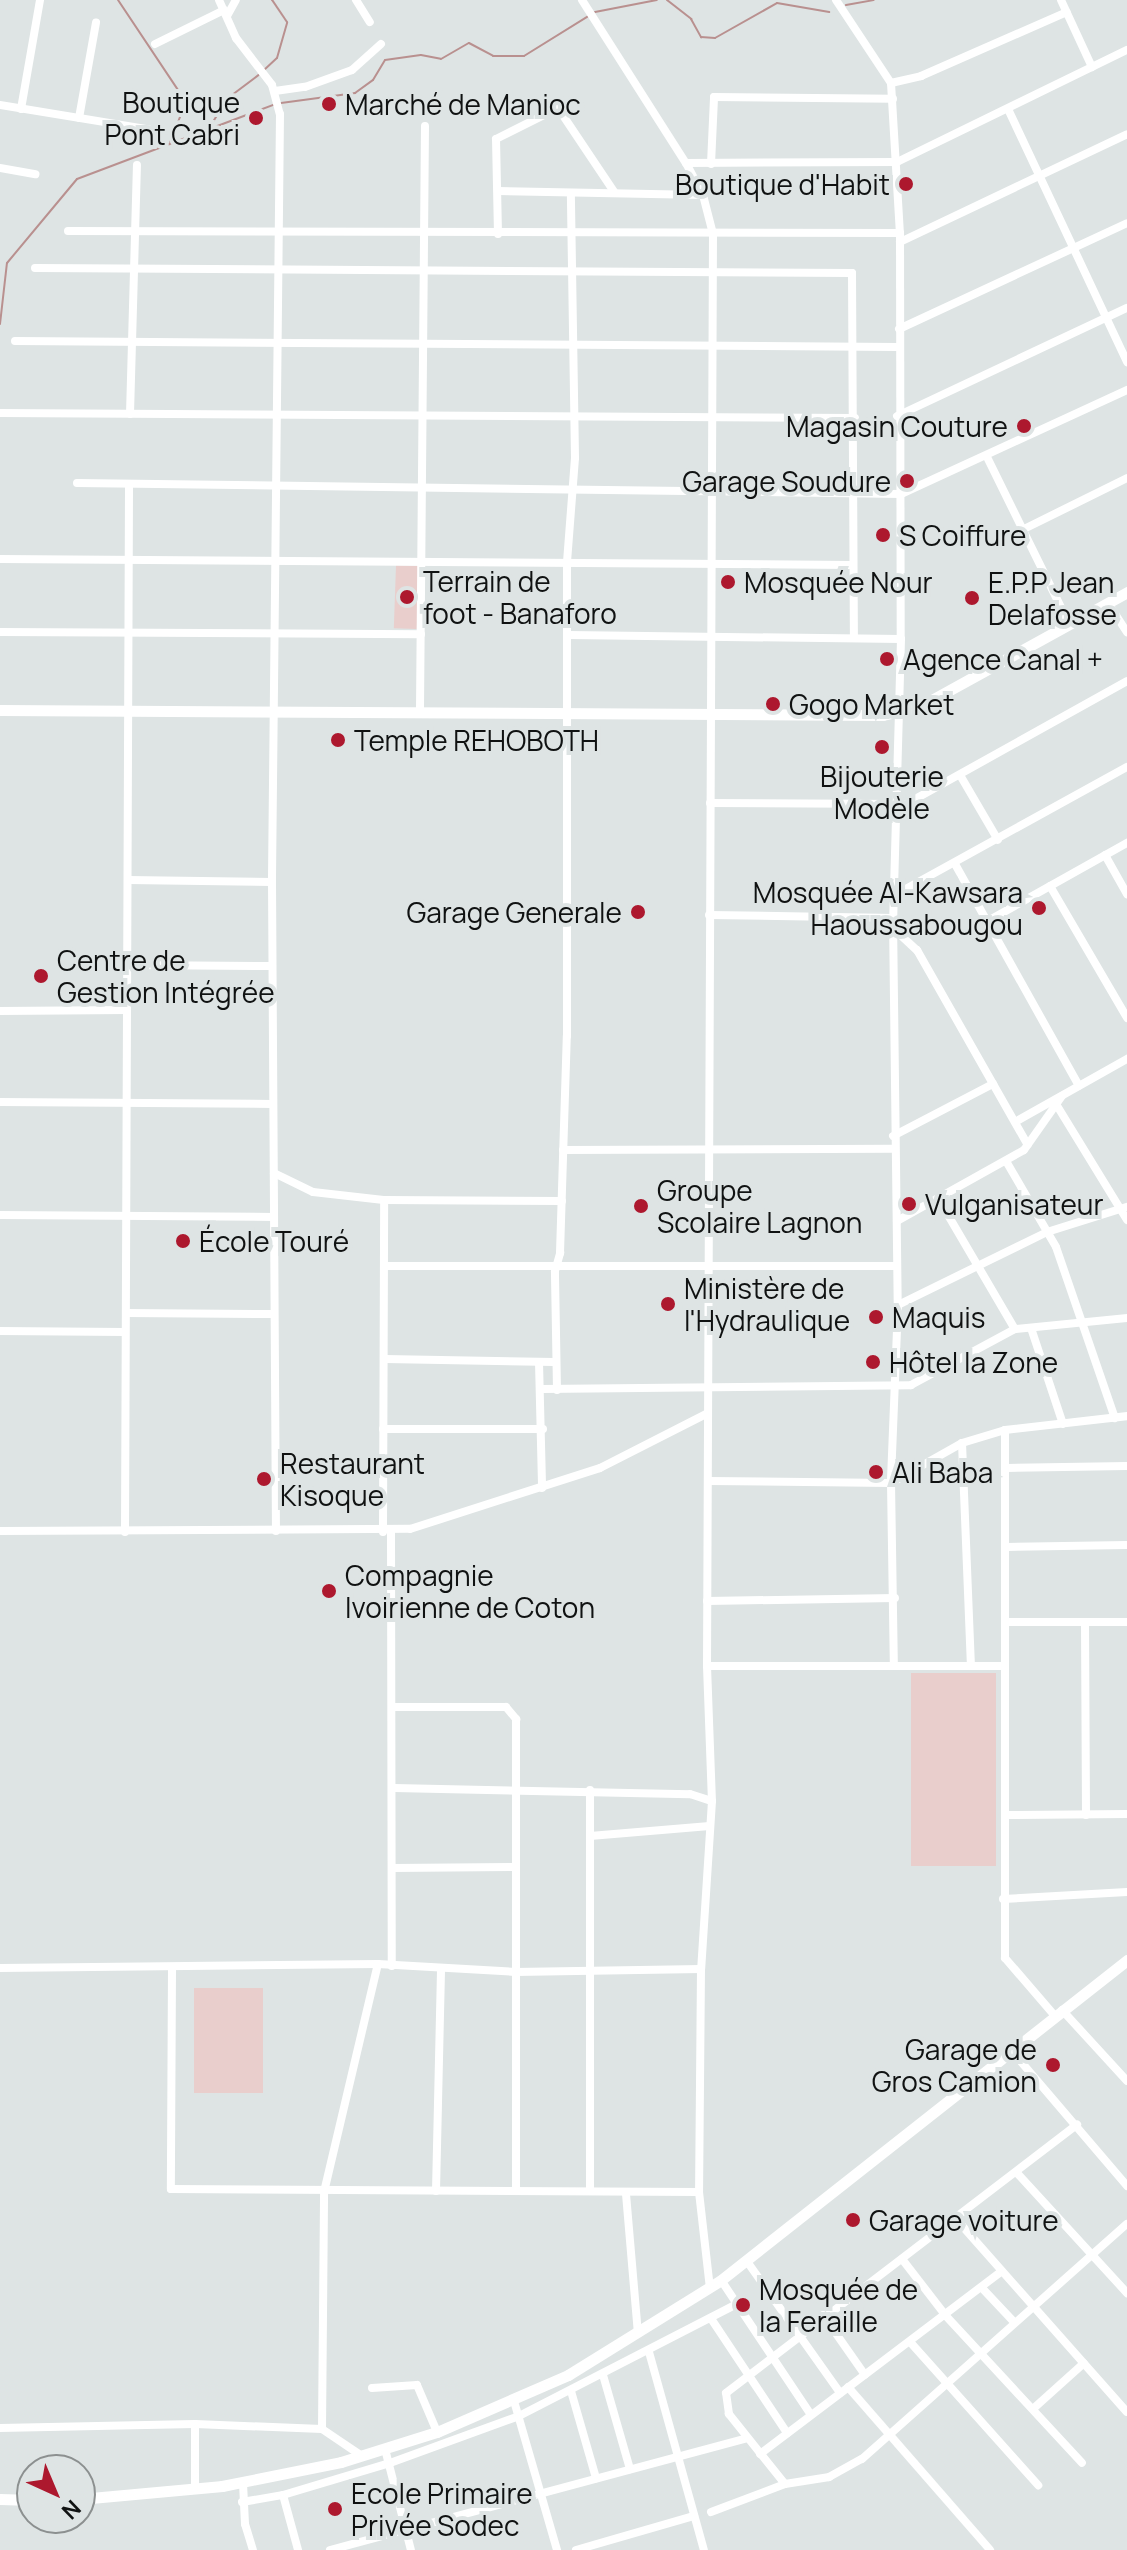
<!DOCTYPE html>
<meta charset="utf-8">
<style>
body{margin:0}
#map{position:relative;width:1127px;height:2550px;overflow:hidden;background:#dee4e4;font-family:Manrope,sans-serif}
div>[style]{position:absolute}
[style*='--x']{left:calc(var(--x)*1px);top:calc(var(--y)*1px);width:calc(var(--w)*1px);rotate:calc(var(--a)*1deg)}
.green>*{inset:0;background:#e9cecc;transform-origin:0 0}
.stream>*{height:2px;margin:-1px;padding:0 1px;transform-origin:1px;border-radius:1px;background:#b9908f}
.street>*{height:8px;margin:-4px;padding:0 4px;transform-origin:4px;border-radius:4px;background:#fff}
.secondary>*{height:11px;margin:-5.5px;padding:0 5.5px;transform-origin:5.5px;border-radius:5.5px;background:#fff}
.dots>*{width:22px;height:22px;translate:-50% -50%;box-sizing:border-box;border:4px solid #dee4e4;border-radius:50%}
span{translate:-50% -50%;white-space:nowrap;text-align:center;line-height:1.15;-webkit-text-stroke:8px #dee4e4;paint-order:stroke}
.poi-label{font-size:28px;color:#101212}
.right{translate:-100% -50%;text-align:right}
.left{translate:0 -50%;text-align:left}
.north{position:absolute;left:16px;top:2454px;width:80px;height:80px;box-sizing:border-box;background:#dee4e4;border:2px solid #8c9090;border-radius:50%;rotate:136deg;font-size:22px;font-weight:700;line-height:32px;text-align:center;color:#101212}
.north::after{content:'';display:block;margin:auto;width:28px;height:36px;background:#ad182e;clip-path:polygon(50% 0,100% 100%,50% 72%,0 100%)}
</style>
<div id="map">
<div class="green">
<div style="left:419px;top:566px;width:63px;height:23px;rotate:92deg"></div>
<div style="left:996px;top:1673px;width:193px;height:85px;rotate:90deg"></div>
<div style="left:194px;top:1988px;width:69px;height:105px"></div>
</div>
<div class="stream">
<div style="--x:118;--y:0;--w:123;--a:56.3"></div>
<div style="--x:186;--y:102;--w:43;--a:111.8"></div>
<div style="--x:667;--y:0;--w:31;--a:38"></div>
<div style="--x:691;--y:19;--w:21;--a:61"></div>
<div style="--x:701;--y:37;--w:14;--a:4"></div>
<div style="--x:715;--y:38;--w:71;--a:-29.4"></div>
<div style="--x:777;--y:3;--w:53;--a:9.8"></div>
<div style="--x:846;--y:5;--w:28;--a:-10"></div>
<div style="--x:595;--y:12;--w:63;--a:-11"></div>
<div style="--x:263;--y:71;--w:19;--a:-43"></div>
<div style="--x:277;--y:58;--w:37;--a:-74"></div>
<div style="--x:287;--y:22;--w:27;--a:-124"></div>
<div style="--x:281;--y:103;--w:75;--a:-7.7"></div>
<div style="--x:355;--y:93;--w:22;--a:-36"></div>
<div style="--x:373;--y:80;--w:23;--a:-59"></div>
<div style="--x:385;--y:60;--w:36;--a:-8"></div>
<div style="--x:421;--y:55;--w:20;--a:11"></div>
<div style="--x:441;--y:59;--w:32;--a:-30"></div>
<div style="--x:469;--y:43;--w:27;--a:28"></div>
<div style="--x:493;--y:56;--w:31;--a:0"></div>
<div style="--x:524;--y:56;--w:78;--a:-31.8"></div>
<div style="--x:211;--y:125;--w:32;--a:-58"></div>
<div style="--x:228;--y:98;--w:38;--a:-37"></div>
<div style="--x:0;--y:324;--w:61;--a:-83.5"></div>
<div style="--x:7;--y:263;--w:109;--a:-50.2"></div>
<div style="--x:77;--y:179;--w:212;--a:-20.7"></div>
</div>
<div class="street">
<div style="--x:219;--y:0;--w:42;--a:65.9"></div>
<div style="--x:236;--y:38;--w:59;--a:52.5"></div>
<div style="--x:272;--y:85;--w:30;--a:75"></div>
<div style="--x:280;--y:114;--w:768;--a:90.6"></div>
<div style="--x:272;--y:882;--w:649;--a:89.65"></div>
<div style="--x:356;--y:0;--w:26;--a:58"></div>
<div style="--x:582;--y:0;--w:193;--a:57.5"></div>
<div style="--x:686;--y:163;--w:36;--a:62"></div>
<div style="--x:703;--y:195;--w:40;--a:75.6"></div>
<div style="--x:713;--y:234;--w:1432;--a:90.24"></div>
<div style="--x:707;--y:1666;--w:135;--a:87.9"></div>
<div style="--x:712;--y:1801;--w:168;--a:93.7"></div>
<div style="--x:701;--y:1969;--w:223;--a:90.5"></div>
<div style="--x:699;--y:2192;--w:97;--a:83.5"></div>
<div style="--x:836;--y:0;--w:100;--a:56.5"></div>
<div style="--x:891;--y:83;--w:150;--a:86.6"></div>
<div style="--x:900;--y:233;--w:406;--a:89.9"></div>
<div style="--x:901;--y:639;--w:279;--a:91.6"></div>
<div style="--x:893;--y:918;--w:387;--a:89.3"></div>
<div style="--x:898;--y:1305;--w:178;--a:92.3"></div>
<div style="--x:891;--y:1483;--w:182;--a:89.1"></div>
<div style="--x:1061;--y:0;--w:74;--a:65.2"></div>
<div style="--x:227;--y:16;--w:18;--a:-61"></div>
<div style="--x:155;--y:44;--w:77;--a:-26.2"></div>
<div style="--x:891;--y:83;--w:31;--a:-13"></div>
<div style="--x:921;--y:76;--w:159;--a:-23.7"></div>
<div style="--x:275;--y:91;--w:30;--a:-8"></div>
<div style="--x:305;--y:87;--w:50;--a:-19.9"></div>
<div style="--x:352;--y:70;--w:39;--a:-42"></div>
<div style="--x:0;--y:105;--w:160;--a:9.3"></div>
<div style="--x:21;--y:109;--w:111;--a:-80.1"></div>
<div style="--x:1008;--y:109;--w:280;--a:64.8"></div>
<div style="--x:79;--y:118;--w:97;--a:-79.9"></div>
<div style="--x:686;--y:163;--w:211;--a:-0.3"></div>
<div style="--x:897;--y:162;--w:256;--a:-26"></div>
<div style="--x:711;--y:164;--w:67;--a:-87.4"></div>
<div style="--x:714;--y:97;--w:179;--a:0.6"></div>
<div style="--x:0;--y:168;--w:36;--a:10"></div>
<div style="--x:498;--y:191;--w:205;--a:1.1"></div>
<div style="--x:68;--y:231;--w:832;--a:0.14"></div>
<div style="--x:498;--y:234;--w:95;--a:-91.2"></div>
<div style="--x:496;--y:139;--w:69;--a:-26.6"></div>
<div style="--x:558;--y:108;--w:102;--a:56.2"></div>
<div style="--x:900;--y:242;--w:251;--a:-25.4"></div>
<div style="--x:35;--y:268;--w:817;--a:0.35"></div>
<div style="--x:852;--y:273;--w:364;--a:89.7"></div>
<div style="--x:899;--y:329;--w:251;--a:-24.9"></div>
<div style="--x:15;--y:341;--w:882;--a:0.39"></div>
<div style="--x:0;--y:413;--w:855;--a:0.34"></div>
<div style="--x:130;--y:414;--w:249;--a:-88.4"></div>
<div style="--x:897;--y:416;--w:254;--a:-25.2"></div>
<div style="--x:987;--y:457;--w:186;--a:63.8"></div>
<div style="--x:77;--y:483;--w:824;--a:0.76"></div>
<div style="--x:901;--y:494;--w:249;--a:-24.7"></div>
<div style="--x:1024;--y:529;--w:115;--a:-26.3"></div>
<div style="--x:0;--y:559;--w:852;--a:0.4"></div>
<div style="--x:1108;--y:603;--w:35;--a:57"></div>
<div style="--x:0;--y:632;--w:421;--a:0.3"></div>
<div style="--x:568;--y:635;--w:333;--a:0.7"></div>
<div style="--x:420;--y:709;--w:583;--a:-89.51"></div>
<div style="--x:960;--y:775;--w:75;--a:59.7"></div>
<div style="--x:710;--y:803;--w:189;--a:0.3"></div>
<div style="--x:899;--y:808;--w:261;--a:-29.1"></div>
<div style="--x:1105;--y:855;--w:45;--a:60.6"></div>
<div style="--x:955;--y:864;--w:254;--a:60.8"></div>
<div style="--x:128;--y:880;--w:144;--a:0.8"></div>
<div style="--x:1050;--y:886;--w:153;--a:59.7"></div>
<div style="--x:893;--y:896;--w:267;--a:-28.9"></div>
<div style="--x:709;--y:915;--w:184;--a:0.9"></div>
<div style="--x:986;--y:922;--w:162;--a:-29.3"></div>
<div style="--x:893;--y:928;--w:33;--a:43"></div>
<div style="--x:917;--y:950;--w:224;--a:60.4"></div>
<div style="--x:128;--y:965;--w:144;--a:0.4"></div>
<div style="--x:0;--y:1011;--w:127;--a:-0.5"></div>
<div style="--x:0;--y:1102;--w:273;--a:0.4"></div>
<div style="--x:1056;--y:1104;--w:136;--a:58.5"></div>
<div style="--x:1015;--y:1122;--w:129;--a:-29.4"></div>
<div style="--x:893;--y:1136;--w:113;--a:-27.5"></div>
<div style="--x:563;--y:1150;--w:330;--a:-0.2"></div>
<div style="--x:1006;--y:1161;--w:99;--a:59.8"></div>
<div style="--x:1056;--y:1247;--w:181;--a:71"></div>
<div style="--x:274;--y:1173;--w:43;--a:26"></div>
<div style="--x:313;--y:1192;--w:71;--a:6.4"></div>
<div style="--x:384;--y:1200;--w:178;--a:0.3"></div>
<div style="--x:938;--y:1198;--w:152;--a:59.6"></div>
<div style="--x:0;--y:1215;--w:274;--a:0.4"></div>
<div style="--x:897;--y:1221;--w:145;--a:-29.2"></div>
<div style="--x:1024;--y:1150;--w:66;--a:-54.9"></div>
<div style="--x:384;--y:1266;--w:512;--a:0"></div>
<div style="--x:898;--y:1305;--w:166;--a:-26.1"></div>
<div style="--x:1047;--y:1232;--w:84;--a:-17.4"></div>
<div style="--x:126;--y:1313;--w:148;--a:0.4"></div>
<div style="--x:1031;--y:1328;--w:101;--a:71.6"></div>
<div style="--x:0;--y:1331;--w:125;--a:0.5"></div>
<div style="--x:385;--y:1359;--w:169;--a:1"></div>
<div style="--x:539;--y:1362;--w:126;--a:88.6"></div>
<div style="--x:542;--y:1389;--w:369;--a:-0.6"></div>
<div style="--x:911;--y:1385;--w:118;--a:-28.3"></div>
<div style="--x:1015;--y:1329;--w:113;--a:-5.6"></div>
<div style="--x:557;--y:1390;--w:119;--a:-91"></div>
<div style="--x:555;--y:1271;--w:19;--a:-74"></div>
<div style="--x:560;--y:1253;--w:217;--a:-88.2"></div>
<div style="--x:567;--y:1036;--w:474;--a:-90"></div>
<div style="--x:567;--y:562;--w:104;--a:-85.6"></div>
<div style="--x:575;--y:458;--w:265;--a:-90.9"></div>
<div style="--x:383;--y:1429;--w:160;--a:0"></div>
<div style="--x:1005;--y:1430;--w:528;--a:90"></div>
<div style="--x:1005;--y:1958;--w:77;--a:49.2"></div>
<div style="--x:962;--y:1443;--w:223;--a:87.7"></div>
<div style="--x:1007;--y:1468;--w:120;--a:-1"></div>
<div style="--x:709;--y:1481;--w:182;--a:0.6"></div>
<div style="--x:891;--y:1483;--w:81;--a:-29.4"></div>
<div style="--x:962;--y:1443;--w:45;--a:-16.8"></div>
<div style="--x:1005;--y:1430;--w:123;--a:-6.5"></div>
<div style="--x:0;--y:1531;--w:410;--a:-0.3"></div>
<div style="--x:410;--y:1529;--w:200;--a:-17.8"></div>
<div style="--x:600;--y:1468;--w:121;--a:-27"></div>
<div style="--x:125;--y:1532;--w:1047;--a:-89.78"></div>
<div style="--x:383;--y:1532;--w:332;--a:-89.8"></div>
<div style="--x:391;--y:1532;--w:434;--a:89.9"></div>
<div style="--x:1007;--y:1547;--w:120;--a:-1"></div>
<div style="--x:707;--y:1601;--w:188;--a:-0.9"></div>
<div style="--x:1007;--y:1622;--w:120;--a:0"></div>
<div style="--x:1085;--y:1623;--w:192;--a:89.7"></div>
<div style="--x:707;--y:1666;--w:296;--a:0"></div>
<div style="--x:393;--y:1707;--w:113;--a:0"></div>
<div style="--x:506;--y:1707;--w:16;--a:50"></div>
<div style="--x:516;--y:1719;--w:472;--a:90"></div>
<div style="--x:394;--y:1788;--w:296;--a:1.2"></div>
<div style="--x:690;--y:1794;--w:23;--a:18"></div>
<div style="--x:590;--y:1790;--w:401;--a:90"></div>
<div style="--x:1007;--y:1815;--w:120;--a:-0.5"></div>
<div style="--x:590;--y:1836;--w:120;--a:-4.8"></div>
<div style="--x:393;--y:1868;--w:123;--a:-0.5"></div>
<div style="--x:1003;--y:1899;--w:124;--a:-3.2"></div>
<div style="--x:0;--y:1968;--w:378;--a:-0.6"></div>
<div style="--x:378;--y:1964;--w:137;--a:3.3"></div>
<div style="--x:515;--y:1972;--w:186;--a:-0.9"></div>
<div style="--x:172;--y:1969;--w:220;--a:90.3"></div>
<div style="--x:171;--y:2189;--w:528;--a:0.33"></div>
<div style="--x:1062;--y:2010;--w:96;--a:47.5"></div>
<div style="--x:1011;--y:2050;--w:179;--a:49.5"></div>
<div style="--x:1017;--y:2173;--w:163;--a:47.5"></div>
<div style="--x:436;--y:2191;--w:222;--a:-88.7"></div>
<div style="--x:626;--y:2194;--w:140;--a:85.1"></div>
<div style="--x:957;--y:2220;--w:256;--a:48.5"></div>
<div style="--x:902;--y:2259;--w:72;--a:52.3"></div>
<div style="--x:946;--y:2316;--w:200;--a:47.2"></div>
<div style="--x:746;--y:2260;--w:163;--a:54.7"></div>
<div style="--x:721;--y:2280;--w:162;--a:56.3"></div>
<div style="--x:982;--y:2288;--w:47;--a:46.7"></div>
<div style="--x:823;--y:2315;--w:73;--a:55"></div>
<div style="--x:712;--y:2320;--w:136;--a:56.4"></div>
<div style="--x:911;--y:2343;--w:191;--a:48.2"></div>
<div style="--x:649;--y:2352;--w:205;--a:74.5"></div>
<div style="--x:603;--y:2375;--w:98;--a:74"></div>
<div style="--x:848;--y:2387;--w:216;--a:48.9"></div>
<div style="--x:372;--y:2388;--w:45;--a:-3.8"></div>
<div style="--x:417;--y:2385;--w:51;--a:66.9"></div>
<div style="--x:571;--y:2391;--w:91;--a:74"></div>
<div style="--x:514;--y:2401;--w:155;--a:73.9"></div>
<div style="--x:1034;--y:2408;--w:67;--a:-42"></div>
<div style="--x:0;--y:2428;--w:195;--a:-1.2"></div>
<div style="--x:195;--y:2424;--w:127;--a:2.3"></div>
<div style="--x:322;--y:2429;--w:48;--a:34"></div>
<div style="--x:322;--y:2429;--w:237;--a:-89.5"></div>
<div style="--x:324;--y:2192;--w:234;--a:-76.7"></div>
<div style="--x:385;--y:2449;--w:104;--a:75.6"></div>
<div style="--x:760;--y:2454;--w:303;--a:-37.1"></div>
<div style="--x:243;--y:2483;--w:41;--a:87.2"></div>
<div style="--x:245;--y:2524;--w:27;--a:73"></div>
<div style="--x:785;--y:2484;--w:90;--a:-128.7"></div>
<div style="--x:729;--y:2414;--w:21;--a:-98"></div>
<div style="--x:726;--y:2393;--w:442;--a:-37.4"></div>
<div style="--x:195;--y:2489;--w:65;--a:-90"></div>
<div style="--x:283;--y:2495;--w:57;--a:74.7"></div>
<div style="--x:242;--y:2502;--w:42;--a:-9.7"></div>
<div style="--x:283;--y:2495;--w:112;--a:-16.7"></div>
<div style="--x:390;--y:2463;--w:137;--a:-20"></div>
<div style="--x:519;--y:2416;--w:243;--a:-27.2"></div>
<div style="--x:711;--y:2512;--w:79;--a:-20.7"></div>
<div style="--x:785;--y:2484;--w:45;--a:-9"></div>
<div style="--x:829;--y:2477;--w:38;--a:-29"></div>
<div style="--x:862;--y:2459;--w:354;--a:-41.6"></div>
<div style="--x:330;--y:2550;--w:432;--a:-15"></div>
<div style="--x:576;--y:2550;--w:123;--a:-16.1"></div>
</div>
<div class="secondary">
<div style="--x:0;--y:710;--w:883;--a:0.32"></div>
<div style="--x:883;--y:715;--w:37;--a:-13"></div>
<div style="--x:919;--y:707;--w:238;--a:-28.9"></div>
<div style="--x:0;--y:2499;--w:32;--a:2"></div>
<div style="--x:80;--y:2499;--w:143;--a:-5.2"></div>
<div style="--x:222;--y:2486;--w:121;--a:-11.4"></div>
<div style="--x:341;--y:2462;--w:101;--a:-17.4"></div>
<div style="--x:437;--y:2432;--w:143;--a:-23.5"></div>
<div style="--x:568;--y:2375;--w:180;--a:-31.8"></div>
<div style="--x:721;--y:2280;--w:517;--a:-38.24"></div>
</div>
<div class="dots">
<div style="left:329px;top:104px;background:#ad182e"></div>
<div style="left:256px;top:118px;background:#ad182e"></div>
<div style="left:906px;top:184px;background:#ad182e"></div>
<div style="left:1024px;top:426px;background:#ad182e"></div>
<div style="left:907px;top:481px;background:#ad182e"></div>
<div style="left:883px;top:535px;background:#ad182e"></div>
<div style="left:728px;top:582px;background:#ad182e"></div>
<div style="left:407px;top:597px;background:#ad182e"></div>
<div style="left:972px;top:598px;background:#ad182e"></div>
<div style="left:887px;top:659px;background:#ad182e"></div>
<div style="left:773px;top:704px;background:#ad182e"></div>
<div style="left:338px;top:740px;background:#ad182e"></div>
<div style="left:882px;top:747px;background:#ad182e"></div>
<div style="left:1039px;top:908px;background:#ad182e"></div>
<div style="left:638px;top:912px;background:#ad182e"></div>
<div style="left:41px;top:976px;background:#ad182e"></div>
<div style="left:909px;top:1204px;background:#ad182e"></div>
<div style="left:641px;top:1206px;background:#ad182e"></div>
<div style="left:183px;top:1241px;background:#ad182e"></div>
<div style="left:668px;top:1304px;background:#ad182e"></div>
<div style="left:876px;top:1317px;background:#ad182e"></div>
<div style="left:873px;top:1362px;background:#ad182e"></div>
<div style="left:876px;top:1472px;background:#ad182e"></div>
<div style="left:264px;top:1479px;background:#ad182e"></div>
<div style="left:329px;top:1591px;background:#ad182e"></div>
<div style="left:1053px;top:2065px;background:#ad182e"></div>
<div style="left:853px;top:2220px;background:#ad182e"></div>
<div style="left:743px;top:2305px;background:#ad182e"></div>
<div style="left:335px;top:2509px;background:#ad182e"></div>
</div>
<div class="poi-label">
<span class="right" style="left:240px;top:118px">Boutique<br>Pont Cabri</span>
<span class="left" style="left:345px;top:104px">Marché de Manioc</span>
<span class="right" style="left:890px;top:184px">Boutique d'Habit</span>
<span class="right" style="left:1008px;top:426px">Magasin Couture</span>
<span class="right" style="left:891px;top:481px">Garage Soudure</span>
<span class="left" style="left:899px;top:535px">S Coiffure</span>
<span class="left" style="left:423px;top:597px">Terrain de<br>foot - Banaforo</span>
<span class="left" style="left:744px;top:582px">Mosquée Nour</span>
<span class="left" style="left:988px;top:598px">E.P.P Jean<br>Delafosse</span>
<span class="left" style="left:903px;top:659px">Agence Canal +</span>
<span class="left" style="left:789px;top:704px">Gogo Market</span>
<span class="left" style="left:354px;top:740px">Temple REHOBOTH</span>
<span style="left:882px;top:792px">Bijouterie<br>Modèle</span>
<span class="right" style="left:1023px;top:908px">Mosquée Al-Kawsara<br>Haoussabougou</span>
<span class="right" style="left:622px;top:912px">Garage Generale</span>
<span class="left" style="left:57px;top:976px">Centre de<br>Gestion Intégrée</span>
<span class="left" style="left:657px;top:1206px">Groupe<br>Scolaire Lagnon</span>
<span class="left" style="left:925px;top:1204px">Vulganisateur</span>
<span class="left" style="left:199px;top:1241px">École Touré</span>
<span class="left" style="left:684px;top:1304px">Ministère de<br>l'Hydraulique</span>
<span class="left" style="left:892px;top:1317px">Maquis</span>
<span class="left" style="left:889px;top:1362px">Hôtel la Zone</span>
<span class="left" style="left:280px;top:1479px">Restaurant<br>Kisoque</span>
<span class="left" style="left:892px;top:1472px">Ali Baba</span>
<span class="left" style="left:345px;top:1591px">Compagnie<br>Ivoirienne de Coton</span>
<span class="right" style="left:1037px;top:2065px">Garage de<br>Gros Camion</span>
<span class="left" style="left:869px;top:2220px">Garage voiture</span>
<span class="left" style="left:759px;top:2305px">Mosquée de<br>la Feraille</span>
<span class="left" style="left:351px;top:2509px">Ecole Primaire<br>Privée Sodec</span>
</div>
<div class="north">N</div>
</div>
